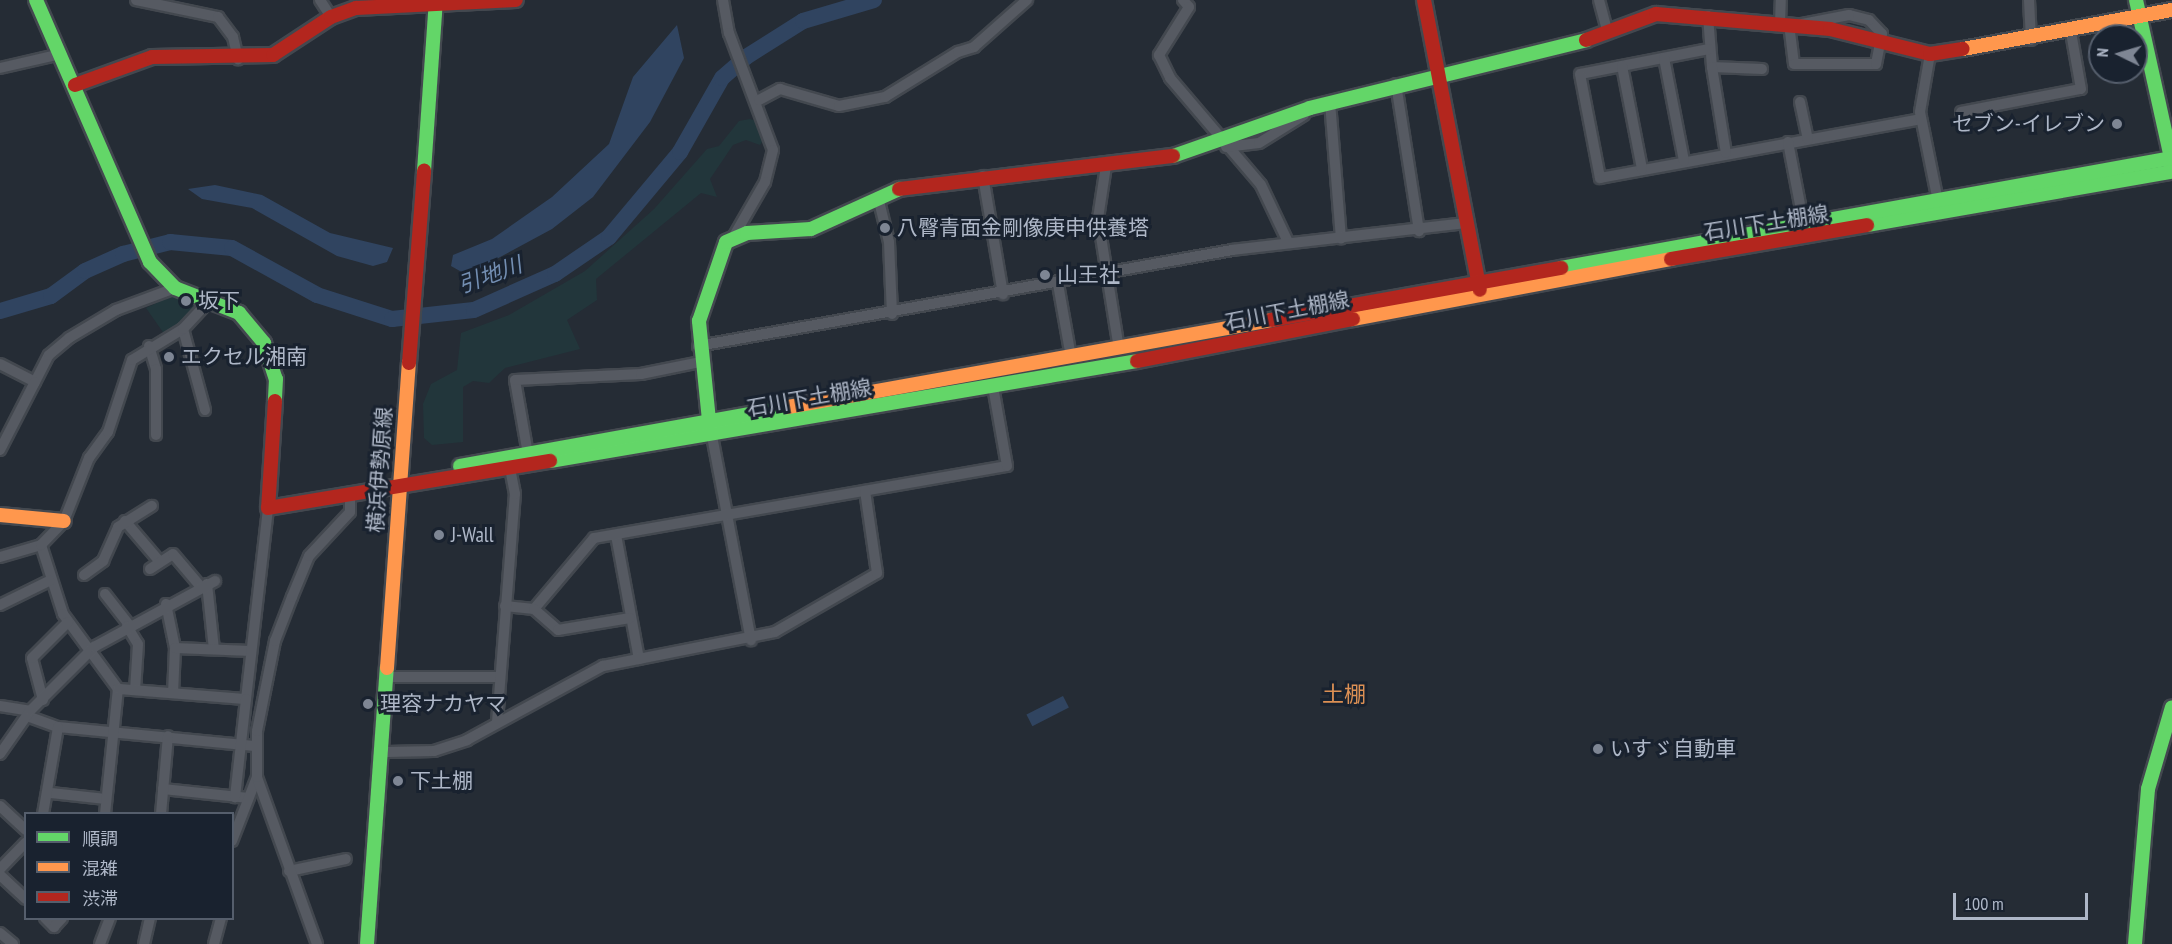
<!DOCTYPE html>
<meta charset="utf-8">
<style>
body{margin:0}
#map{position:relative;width:2172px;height:944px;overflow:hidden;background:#252c35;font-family:"PT Sans Narrow","Noto Sans JP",sans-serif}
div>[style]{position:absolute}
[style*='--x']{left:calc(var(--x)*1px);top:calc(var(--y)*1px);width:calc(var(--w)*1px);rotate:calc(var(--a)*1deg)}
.green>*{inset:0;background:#22363b}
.water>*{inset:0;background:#304460;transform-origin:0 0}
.river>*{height:16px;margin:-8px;padding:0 8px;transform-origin:8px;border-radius:8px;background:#304460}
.roads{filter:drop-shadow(2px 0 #43484f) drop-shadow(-2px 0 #43484f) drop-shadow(0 2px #43484f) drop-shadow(0 -2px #43484f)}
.street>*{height:10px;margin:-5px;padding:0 5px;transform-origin:5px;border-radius:5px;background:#565a62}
.fast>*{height:14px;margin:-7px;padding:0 7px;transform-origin:7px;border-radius:7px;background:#63d668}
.slow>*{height:14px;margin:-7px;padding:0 7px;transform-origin:7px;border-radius:7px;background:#ff974d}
.jam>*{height:14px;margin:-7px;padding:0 7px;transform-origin:7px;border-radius:7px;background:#b3261e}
.dots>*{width:16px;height:16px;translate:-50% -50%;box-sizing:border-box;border:3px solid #19222f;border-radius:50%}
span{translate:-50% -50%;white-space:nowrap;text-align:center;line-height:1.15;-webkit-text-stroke:6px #19222f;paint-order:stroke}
.poi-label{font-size:21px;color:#aeb7c7}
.right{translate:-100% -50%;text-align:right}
.left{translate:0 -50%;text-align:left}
.street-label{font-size:21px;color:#aeb7c7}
.water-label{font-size:22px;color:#738eb2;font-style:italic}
.neighbourhood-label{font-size:22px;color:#dc9054}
.legend{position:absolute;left:24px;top:812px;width:210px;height:108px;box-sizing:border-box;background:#19222f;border:2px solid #555e6c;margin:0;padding:8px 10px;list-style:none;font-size:18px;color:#aeb7c7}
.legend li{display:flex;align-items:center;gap:12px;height:30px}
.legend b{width:30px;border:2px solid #555e6c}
.north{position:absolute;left:2088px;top:24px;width:60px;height:60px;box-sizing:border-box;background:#19222f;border:2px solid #555e6c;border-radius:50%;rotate:275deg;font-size:16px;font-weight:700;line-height:24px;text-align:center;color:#aeb7c7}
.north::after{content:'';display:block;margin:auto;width:21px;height:27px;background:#7e8694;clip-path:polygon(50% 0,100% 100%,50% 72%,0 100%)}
.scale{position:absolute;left:1953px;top:893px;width:135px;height:27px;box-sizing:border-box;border:3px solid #aeb7c7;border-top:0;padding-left:8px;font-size:18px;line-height:21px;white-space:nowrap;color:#aeb7c7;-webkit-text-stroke:4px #19222f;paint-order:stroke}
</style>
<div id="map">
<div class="green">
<div style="clip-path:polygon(750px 119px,761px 123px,764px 139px,760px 145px,746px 140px,733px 145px,710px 179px,717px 197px,701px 193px,596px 279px,597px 300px,567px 320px,580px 349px,505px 368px,489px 383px,473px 381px,463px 387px,463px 442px,432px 445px,424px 438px,423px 404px,431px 384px,457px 370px,461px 333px,509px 315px,585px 271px,654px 209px,707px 149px,719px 146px,739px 121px)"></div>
<div style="clip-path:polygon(173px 295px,201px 306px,167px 338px,146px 308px)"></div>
</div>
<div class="water">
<div style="clip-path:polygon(677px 25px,684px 58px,650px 122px,593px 197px,552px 229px,467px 275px,451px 266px,453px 255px,492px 239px,552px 197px,609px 144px,633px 77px)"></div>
<div style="clip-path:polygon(215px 185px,262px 195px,330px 233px,393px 248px,387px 262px,373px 266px,337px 256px,252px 208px,202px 199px,188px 189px)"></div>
<div style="left:1063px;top:696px;width:13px;height:41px;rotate:63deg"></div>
</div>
<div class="river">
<div style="--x:0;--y:311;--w:53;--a:-16.4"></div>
<div style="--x:51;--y:296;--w:42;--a:-36.3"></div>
<div style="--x:85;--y:271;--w:42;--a:-24.1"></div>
<div style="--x:123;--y:254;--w:49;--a:-14.3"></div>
<div style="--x:170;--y:242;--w:62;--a:5.5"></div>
<div style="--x:232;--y:248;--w:97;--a:28.9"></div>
<div style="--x:317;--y:295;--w:79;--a:17.7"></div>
<div style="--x:392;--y:319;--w:82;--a:-6.3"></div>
<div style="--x:474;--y:310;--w:89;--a:-24"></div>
<div style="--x:555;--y:274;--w:65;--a:-34.4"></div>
<div style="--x:609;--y:237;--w:111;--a:-50.1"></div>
<div style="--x:680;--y:152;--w:85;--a:-60.4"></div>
<div style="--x:722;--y:78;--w:32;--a:-41"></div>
<div style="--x:746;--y:57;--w:67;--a:-32.3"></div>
<div style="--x:803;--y:21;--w:74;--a:-16.5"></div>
</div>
<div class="roads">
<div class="street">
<div style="--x:136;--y:0;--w:84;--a:11.7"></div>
<div style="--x:218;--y:17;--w:25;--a:53"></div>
<div style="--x:233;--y:37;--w:23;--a:77"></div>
<div style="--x:320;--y:0;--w:20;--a:57"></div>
<div style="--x:723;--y:0;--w:34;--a:80"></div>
<div style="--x:729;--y:33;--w:125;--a:69.4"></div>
<div style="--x:773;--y:150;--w:33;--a:104"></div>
<div style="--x:765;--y:182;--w:62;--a:119.9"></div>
<div style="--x:1183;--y:0;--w:9;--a:49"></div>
<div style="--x:1189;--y:7;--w:57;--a:122"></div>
<div style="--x:1159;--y:55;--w:25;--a:64"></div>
<div style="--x:1170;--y:78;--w:140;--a:49.6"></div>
<div style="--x:1261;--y:185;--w:63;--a:64.7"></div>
<div style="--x:1599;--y:0;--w:31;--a:75"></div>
<div style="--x:2029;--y:0;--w:40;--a:87.1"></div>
<div style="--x:1708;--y:16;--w:51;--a:85.5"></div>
<div style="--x:1712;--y:67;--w:50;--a:2.3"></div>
<div style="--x:1780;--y:23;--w:23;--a:-88"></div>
<div style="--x:1789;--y:24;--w:40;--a:82.9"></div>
<div style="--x:1794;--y:64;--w:82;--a:0"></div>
<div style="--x:1876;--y:64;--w:31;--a:-79"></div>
<div style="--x:1882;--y:34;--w:19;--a:-133"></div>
<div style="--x:1869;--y:20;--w:21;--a:-166"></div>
<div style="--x:1849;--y:15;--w:53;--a:169.1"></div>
<div style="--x:1709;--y:49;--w:131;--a:169"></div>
<div style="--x:1580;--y:74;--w:106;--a:79.1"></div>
<div style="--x:1600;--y:178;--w:326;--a:-10.4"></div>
<div style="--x:1930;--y:54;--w:59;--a:99.8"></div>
<div style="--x:1920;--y:112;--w:91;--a:78.6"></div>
<div style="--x:1664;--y:58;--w:105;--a:79"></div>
<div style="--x:1622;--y:66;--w:105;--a:79"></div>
<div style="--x:1712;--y:67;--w:87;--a:80.8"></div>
<div style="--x:0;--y:68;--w:63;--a:-12.9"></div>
<div style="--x:1396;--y:84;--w:149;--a:81.1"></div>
<div style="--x:759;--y:100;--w:24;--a:-28"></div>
<div style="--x:780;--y:89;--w:61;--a:16.1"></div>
<div style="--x:839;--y:106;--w:47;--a:-11.1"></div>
<div style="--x:885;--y:97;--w:86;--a:-31.7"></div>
<div style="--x:958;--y:52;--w:17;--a:-17"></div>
<div style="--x:974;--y:47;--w:71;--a:-41.6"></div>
<div style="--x:1330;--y:102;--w:137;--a:85.4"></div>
<div style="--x:1800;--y:102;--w:38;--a:78"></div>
<div style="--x:1961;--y:112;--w:122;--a:-10.9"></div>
<div style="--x:2081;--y:89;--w:58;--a:-100"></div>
<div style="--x:1788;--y:142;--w:85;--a:79.1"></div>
<div style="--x:1226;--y:147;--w:33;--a:-7"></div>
<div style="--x:1259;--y:143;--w:53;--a:-31.9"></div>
<div style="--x:1106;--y:166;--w:53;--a:98.7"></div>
<div style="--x:1098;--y:218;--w:133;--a:80.9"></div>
<div style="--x:983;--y:176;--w:120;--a:80.4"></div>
<div style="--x:878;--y:197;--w:46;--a:76.3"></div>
<div style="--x:889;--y:242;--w:72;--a:87.6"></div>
<div style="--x:1058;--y:284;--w:74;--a:79.9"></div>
<div style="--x:183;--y:329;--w:84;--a:74.8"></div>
<div style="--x:149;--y:346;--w:24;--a:73"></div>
<div style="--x:156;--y:369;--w:66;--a:90"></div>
<div style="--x:698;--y:346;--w:543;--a:-10.19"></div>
<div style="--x:1232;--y:250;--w:237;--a:-6.6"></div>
<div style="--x:0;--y:364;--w:39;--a:27"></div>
<div style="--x:35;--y:382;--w:30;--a:-63"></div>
<div style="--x:49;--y:355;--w:26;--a:-40"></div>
<div style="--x:69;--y:338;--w:55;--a:-30.8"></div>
<div style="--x:116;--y:310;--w:63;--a:-20.4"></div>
<div style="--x:712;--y:436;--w:208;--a:79.2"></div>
<div style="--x:0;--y:450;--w:76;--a:-62.8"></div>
<div style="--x:528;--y:454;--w:75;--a:-100"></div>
<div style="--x:515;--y:380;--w:126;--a:-2.7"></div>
<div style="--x:641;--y:374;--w:60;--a:-11.5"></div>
<div style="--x:125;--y:521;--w:54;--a:49.5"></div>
<div style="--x:616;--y:535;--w:126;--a:79.5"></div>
<div style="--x:41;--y:545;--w:72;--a:72.3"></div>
<div style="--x:63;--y:614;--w:93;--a:53.7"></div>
<div style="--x:0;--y:557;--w:43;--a:-16.3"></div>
<div style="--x:41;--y:545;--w:33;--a:-46"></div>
<div style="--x:64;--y:521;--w:68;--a:-68.4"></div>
<div style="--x:89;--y:458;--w:32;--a:-54"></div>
<div style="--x:108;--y:432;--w:76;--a:-71.6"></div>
<div style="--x:132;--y:360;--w:60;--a:-31.3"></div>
<div style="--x:183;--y:329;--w:37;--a:-47"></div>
<div style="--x:150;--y:569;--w:27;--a:-33"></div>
<div style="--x:173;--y:554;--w:42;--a:49.8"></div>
<div style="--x:84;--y:575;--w:24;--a:-36"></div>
<div style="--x:103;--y:561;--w:37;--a:-66"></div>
<div style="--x:118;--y:527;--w:40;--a:-32"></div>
<div style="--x:207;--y:584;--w:65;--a:83.9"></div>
<div style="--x:105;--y:594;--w:39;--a:52"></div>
<div style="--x:166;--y:604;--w:45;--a:78.4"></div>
<div style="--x:175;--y:648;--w:45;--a:92.5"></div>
<div style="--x:0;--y:605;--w:55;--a:-26.1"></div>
<div style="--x:505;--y:606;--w:29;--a:6"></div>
<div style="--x:534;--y:609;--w:93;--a:-49.8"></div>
<div style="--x:594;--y:538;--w:419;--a:-9.9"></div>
<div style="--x:1007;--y:466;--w:80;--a:-100"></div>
<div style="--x:534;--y:609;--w:32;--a:41"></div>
<div style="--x:558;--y:630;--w:73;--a:-9.5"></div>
<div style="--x:127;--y:626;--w:21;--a:59"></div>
<div style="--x:138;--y:644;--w:46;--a:93.7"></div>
<div style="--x:175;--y:648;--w:76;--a:2.3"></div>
<div style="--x:393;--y:677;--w:107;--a:0"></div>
<div style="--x:246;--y:699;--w:192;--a:-83.4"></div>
<div style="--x:43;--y:700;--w:43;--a:-104.7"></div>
<div style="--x:32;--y:658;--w:51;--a:-45"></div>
<div style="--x:0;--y:706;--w:30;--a:9"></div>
<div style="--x:27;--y:716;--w:33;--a:20"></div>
<div style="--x:58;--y:727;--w:200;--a:5.5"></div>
<div style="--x:497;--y:722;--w:229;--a:-85.5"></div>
<div style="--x:515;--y:494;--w:26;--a:-101"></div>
<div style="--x:387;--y:752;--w:47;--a:-1.2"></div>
<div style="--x:434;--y:751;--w:35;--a:-18"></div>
<div style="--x:467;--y:740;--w:155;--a:-28.6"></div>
<div style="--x:603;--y:666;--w:175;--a:-11.2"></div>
<div style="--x:775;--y:632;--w:118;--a:-30"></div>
<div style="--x:877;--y:573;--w:83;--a:-98.3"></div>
<div style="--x:0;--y:754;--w:52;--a:-55.1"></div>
<div style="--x:30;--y:711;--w:91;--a:-45"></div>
<div style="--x:94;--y:647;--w:138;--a:-28.6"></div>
<div style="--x:163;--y:789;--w:86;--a:6"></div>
<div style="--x:51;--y:793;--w:55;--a:6.2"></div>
<div style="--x:0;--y:806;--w:35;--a:43"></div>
<div style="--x:43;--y:814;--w:88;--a:-80.2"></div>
<div style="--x:105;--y:814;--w:126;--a:-84.1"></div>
<div style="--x:118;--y:689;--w:128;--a:4.5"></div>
<div style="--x:246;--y:699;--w:99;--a:96.4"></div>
<div style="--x:161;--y:814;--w:78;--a:-84.9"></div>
<div style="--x:232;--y:841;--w:69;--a:-68.7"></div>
<div style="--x:0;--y:869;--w:37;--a:-46"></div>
<div style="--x:289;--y:871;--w:58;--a:-11.9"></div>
<div style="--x:0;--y:875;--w:35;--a:43"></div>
<div style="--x:45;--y:918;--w:13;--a:45"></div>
<div style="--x:54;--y:927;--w:12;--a:-48"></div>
<div style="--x:0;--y:933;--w:17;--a:40"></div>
<div style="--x:100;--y:944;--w:28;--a:-69"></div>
<div style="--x:144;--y:944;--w:27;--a:-77"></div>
<div style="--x:214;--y:944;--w:27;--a:-75"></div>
<div style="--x:317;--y:944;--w:177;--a:-109.8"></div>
<div style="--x:257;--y:777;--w:46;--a:-90"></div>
<div style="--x:257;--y:731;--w:92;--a:-78.7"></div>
<div style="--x:275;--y:641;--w:47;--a:-68.9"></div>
<div style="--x:292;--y:597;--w:44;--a:-67.5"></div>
<div style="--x:309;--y:556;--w:60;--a:-47"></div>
<div style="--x:350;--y:512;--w:19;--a:-90"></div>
</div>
<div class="fast">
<div style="--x:36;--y:0;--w:286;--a:66.5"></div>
<div style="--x:150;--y:262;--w:36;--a:46"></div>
<div style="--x:175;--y:288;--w:69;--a:21.3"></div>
<div style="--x:239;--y:313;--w:39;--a:50"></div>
<div style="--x:264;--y:343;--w:38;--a:72"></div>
<div style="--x:276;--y:379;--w:22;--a:93"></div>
<div style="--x:2136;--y:0;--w:167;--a:77.5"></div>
<div style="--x:1173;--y:156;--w:145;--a:-19.3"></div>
<div style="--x:1310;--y:108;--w:284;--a:-13.8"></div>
<div style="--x:424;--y:171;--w:171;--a:-86"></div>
<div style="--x:1867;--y:225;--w:310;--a:-9.9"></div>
<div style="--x:1561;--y:268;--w:621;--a:-10.21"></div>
<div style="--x:710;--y:430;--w:110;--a:-95.8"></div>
<div style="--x:699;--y:321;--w:83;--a:-71.1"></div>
<div style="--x:726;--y:242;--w:23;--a:-23"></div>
<div style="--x:747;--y:233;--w:64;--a:-3.6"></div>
<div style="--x:811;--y:229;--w:97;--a:-24.4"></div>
<div style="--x:550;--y:461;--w:595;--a:-9.67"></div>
<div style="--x:460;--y:466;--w:333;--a:-10.2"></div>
<div style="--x:367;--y:944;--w:277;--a:-85.9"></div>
<div style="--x:2135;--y:944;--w:156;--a:-85.2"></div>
<div style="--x:2148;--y:789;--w:85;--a:-73.7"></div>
</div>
<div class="slow">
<div style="--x:1963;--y:49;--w:213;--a:-10.6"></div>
<div style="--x:1353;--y:319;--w:324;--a:-10.7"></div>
<div style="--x:788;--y:407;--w:491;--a:-10.2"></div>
<div style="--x:0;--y:515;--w:64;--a:5.4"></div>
<div style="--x:387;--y:668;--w:306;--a:-85.9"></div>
</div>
<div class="jam">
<div style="--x:1424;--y:0;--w:295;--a:79.1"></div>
<div style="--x:1586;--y:40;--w:75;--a:-20.4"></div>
<div style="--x:1656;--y:14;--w:175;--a:4.9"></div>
<div style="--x:1830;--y:29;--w:103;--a:14"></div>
<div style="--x:1930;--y:54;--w:33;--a:-9"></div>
<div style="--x:75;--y:85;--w:82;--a:-20"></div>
<div style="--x:152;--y:57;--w:121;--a:-0.9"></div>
<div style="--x:273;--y:55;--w:69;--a:-33.2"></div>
<div style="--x:331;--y:17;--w:27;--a:-20"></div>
<div style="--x:356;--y:8;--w:160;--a:-2.9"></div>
<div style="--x:899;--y:189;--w:276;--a:-6.9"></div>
<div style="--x:1671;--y:259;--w:199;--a:-9.8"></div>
<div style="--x:1271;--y:320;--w:295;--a:-10.2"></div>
<div style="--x:1137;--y:361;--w:220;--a:-11"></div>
<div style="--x:409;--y:363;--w:193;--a:-85.5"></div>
<div style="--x:275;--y:401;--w:107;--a:93.7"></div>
<div style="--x:268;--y:508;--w:286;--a:-9.5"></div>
</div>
</div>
<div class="dots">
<div style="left:2117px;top:124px;background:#7e8694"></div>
<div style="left:885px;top:228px;background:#7e8694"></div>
<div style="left:1045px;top:275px;background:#7e8694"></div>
<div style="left:186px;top:301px;background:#7e8694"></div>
<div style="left:169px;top:357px;background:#7e8694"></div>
<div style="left:439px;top:535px;background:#7e8694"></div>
<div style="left:368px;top:704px;background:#7e8694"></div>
<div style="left:1598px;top:749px;background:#7e8694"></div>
<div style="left:398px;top:781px;background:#7e8694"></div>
</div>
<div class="poi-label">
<span class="right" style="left:2105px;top:124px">セブン-イレブン</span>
<span class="left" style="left:897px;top:228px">八臀青面金剛像庚申供養塔</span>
<span class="left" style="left:1057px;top:275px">山王社</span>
<span class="left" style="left:198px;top:301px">坂下</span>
<span class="left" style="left:181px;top:357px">エクセル湘南</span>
<span class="left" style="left:451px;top:535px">J-Wall</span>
<span class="left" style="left:380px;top:704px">理容ナカヤマ</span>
<span class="left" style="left:1610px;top:749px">いすゞ自動車</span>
<span class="left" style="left:410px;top:781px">下土棚</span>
</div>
<div class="street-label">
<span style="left:1766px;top:223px;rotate:-9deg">石川下土棚線</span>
<span style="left:1287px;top:311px;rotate:-11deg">石川下土棚線</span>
<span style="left:809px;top:398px;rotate:-10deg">石川下土棚線</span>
<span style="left:380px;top:470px;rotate:-86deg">横浜伊勢原線</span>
</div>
<div class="water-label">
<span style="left:490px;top:275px;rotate:-20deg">引地川</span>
</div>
<div class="neighbourhood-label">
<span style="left:1344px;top:695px">土棚</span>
</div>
<ul class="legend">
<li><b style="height:8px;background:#63d668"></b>順調</li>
<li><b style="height:8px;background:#ff974d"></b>混雑</li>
<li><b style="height:8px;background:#b3261e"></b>渋滞</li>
</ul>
<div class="north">N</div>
<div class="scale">100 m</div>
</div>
